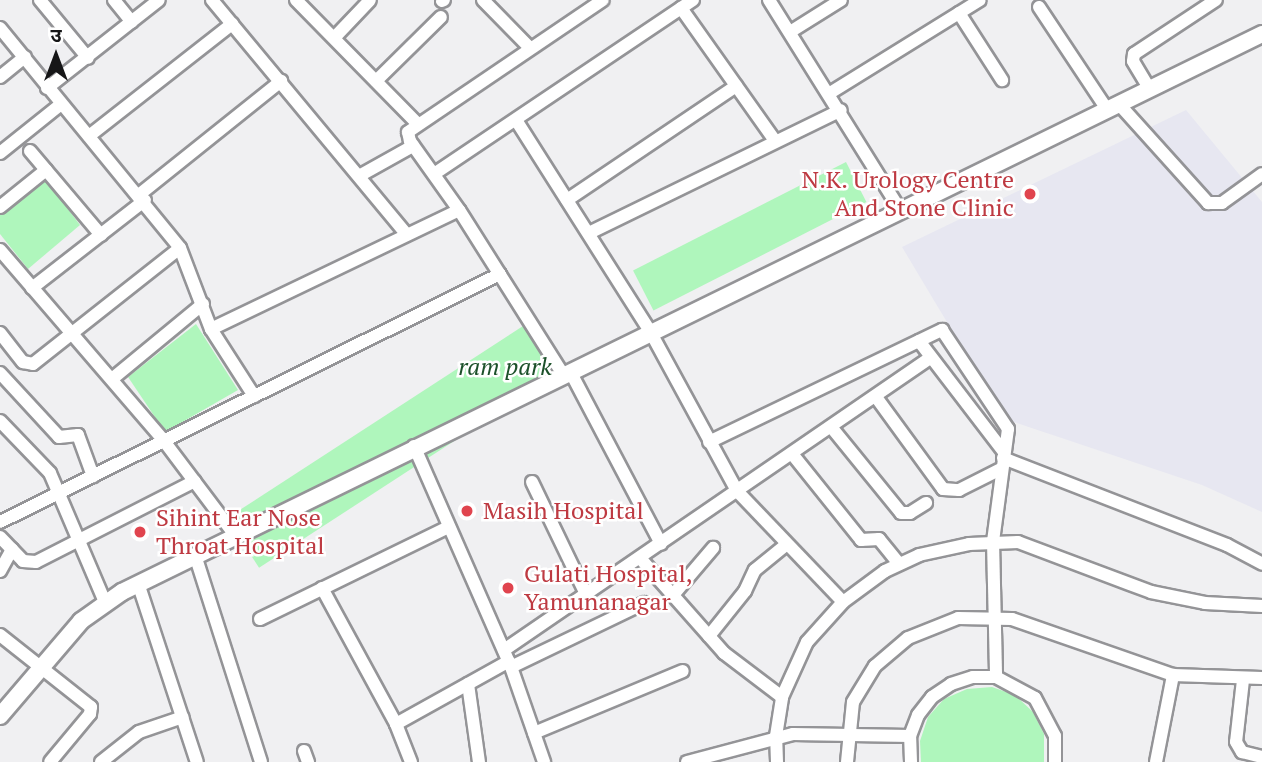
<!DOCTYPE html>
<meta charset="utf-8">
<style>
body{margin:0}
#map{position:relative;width:1262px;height:762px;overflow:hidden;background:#f0f0f2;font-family:"PT Serif","Noto Sans Devanagari",serif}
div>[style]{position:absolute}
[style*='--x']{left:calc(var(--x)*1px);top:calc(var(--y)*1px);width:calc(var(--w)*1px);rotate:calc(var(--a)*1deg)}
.built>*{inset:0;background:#e7e7f1}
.green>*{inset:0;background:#aff6bc;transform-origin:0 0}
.roads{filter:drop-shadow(2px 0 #949497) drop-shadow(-2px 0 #949497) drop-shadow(0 2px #949497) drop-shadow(0 -2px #949497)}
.minor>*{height:12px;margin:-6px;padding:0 6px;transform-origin:6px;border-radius:6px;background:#fff}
.major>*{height:16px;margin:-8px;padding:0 8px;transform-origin:8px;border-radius:8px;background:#fff}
.dots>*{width:19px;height:19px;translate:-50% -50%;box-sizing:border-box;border:4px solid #fff;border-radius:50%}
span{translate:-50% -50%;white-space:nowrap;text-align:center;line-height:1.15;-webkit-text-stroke:5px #fff;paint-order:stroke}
.health-label{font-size:24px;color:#be3a42}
.right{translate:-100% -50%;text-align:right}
.left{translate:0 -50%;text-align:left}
.park-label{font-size:24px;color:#1c512a;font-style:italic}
.north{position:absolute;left:21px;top:21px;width:70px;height:70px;-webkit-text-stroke:5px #fff;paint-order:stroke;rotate:0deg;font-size:19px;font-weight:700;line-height:28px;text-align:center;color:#161617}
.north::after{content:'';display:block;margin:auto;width:24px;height:32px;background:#161617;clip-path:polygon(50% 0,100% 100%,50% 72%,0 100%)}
</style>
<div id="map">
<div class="built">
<div style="clip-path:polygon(1186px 110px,1262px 202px,1262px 512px,1202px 485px,1005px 419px,902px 247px)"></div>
</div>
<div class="green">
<div style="left:846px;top:162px;width:45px;height:239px;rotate:63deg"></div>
<div style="clip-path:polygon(45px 178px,80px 225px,28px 269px,0 234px,0 214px)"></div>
<div style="clip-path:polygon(196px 324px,238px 390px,165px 432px,128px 377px)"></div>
<div style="left:523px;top:326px;width:59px;height:353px;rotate:57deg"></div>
<div style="clip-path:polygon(992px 687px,1015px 695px,1033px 712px,1044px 734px,1044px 762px,921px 762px,920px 741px,928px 717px,944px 699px,967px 689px)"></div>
</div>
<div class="roads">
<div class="minor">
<div style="--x:40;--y:0;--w:75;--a:50.4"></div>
<div style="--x:114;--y:0;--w:28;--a:51"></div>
<div style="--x:212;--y:0;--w:305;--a:50.3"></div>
<div style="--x:296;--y:0;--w:171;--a:45.5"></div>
<div style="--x:483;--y:0;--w:67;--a:45.6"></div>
<div style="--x:769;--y:0;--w:248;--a:58"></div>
<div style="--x:442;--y:1;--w:2;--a:-27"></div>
<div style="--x:1039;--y:7;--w:121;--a:56.4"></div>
<div style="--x:681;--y:8;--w:163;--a:54.7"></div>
<div style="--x:959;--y:13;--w:80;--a:57.3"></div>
<div style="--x:0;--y:28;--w:284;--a:50.7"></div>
<div style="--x:180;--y:248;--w:87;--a:69.1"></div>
<div style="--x:211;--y:329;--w:80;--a:57.3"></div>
<div style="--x:790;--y:32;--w:60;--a:-32.1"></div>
<div style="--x:334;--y:38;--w:52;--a:-46.5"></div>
<div style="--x:0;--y:77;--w:32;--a:-39"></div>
<div style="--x:376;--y:81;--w:91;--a:-44.6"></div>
<div style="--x:47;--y:88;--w:142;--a:-38.2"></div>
<div style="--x:1149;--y:88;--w:31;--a:-121"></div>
<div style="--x:1133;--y:61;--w:7;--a:-82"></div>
<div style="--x:1134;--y:54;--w:98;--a:-33.4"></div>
<div style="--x:830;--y:93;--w:176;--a:-31.8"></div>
<div style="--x:1118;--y:103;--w:135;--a:48"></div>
<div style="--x:1208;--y:203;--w:14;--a:0"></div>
<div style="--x:1222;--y:203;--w:49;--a:-35.9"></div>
<div style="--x:516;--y:120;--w:252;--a:57.6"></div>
<div style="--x:651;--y:333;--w:180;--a:61.4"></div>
<div style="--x:737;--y:491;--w:153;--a:46.3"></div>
<div style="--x:89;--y:136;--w:182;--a:-38.1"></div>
<div style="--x:30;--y:151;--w:110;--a:49.8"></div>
<div style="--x:0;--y:153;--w:77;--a:-38.7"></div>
<div style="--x:434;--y:174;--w:312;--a:-33.9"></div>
<div style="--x:359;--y:176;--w:62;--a:-29.1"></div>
<div style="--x:140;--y:194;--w:181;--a:-38.7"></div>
<div style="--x:567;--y:200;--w:204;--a:-34"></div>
<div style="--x:0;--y:207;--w:59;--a:-38.8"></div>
<div style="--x:589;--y:233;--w:280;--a:-26"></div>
<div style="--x:0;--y:250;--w:252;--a:49.3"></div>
<div style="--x:164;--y:441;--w:116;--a:53"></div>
<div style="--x:32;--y:288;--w:143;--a:-37.9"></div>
<div style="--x:211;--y:329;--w:275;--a:-25.6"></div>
<div style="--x:0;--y:333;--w:37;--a:52"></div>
<div style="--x:23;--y:362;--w:10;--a:11"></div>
<div style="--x:33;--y:364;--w:187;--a:-38.3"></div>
<div style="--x:919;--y:341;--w:140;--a:52.6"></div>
<div style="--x:0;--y:373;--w:87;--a:47.3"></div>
<div style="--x:59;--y:437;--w:19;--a:-6"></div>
<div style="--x:78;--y:435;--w:44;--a:69.9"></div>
<div style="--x:571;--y:373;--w:193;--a:62.2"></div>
<div style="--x:564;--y:376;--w:196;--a:-122.3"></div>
<div style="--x:459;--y:210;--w:85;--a:-125.4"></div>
<div style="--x:410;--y:141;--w:9;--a:-103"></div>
<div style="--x:408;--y:132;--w:235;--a:-34.1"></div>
<div style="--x:112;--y:379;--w:118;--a:-39.5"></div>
<div style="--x:876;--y:397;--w:114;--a:53.9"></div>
<div style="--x:943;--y:489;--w:16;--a:4"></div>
<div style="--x:959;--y:490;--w:47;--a:-26.6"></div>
<div style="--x:0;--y:421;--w:72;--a:46.1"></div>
<div style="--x:50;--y:473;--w:140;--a:66.9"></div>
<div style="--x:832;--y:428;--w:109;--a:50.9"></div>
<div style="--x:901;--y:513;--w:9;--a:0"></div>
<div style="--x:910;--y:513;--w:19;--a:-32"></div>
<div style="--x:709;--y:442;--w:259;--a:-25.7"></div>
<div style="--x:942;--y:330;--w:119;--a:56.3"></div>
<div style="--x:1008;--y:429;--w:113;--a:97.6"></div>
<div style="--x:993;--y:541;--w:136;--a:88.7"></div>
<div style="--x:414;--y:446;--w:241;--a:66.3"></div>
<div style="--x:511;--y:667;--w:101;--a:70.8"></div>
<div style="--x:793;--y:455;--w:109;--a:51.3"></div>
<div style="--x:861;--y:540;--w:18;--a:-3"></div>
<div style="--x:879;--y:539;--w:32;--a:51"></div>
<div style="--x:1003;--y:458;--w:240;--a:21.2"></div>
<div style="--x:1227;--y:545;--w:40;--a:28"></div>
<div style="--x:532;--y:482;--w:124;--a:64.3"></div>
<div style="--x:0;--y:522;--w:558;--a:-26.38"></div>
<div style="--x:0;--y:537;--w:33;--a:46"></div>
<div style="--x:23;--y:561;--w:13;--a:4"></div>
<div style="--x:36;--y:562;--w:178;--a:-27"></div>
<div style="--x:195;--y:555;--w:217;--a:72.3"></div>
<div style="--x:640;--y:558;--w:127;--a:48.5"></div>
<div style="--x:724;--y:653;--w:73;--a:37.2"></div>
<div style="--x:0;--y:571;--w:25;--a:-61"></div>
<div style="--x:138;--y:583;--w:188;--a:71.8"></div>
<div style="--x:322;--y:588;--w:155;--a:61.4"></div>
<div style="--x:396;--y:724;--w:41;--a:68.5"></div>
<div style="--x:673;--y:595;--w:62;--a:-49.6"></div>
<div style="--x:260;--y:619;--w:210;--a:-26"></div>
<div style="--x:0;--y:635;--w:116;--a:38.4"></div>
<div style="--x:91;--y:707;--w:7;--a:98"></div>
<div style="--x:90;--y:714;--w:62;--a:129.8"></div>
<div style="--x:709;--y:636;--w:58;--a:-51.3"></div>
<div style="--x:745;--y:591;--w:23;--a:-65"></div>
<div style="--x:755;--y:570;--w:41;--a:-39.1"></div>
<div style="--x:504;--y:650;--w:516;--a:-34.43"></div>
<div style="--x:511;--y:667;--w:148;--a:-25.7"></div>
<div style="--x:1243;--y:680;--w:62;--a:96.4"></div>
<div style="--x:1236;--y:742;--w:12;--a:59"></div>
<div style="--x:1242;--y:752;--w:21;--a:14"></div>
<div style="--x:468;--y:684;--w:79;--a:82"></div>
<div style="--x:396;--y:724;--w:129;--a:-29.1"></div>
<div style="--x:534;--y:733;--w:161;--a:-22.6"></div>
<div style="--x:304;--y:751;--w:12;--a:70"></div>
<div style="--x:101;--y:762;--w:48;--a:-38.3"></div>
<div style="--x:139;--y:732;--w:46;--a:-18.8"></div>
<div style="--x:687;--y:762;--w:110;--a:-14.8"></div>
<div style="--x:793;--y:734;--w:117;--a:1"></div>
<div style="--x:777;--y:762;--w:26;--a:-92"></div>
<div style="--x:776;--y:736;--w:39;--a:-81"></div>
<div style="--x:782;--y:697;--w:60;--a:-65.6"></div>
<div style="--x:807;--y:642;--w:54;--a:-48"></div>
<div style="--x:843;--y:602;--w:52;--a:-36.4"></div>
<div style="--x:885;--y:571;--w:38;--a:-25"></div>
<div style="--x:919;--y:555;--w:51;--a:-12.4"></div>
<div style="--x:969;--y:544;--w:49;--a:-2.3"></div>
<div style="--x:1018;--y:542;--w:142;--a:20.6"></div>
<div style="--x:1151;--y:592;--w:55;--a:11.5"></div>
<div style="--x:1205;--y:603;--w:57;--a:3"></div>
<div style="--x:847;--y:762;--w:60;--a:-84.3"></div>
<div style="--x:853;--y:702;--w:42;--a:-58.6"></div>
<div style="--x:875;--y:666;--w:43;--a:-40.3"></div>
<div style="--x:908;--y:638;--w:54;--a:-21.8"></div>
<div style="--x:958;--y:618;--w:54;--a:1.1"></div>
<div style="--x:1012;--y:619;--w:170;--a:19.2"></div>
<div style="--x:1173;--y:675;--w:89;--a:1.9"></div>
<div style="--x:911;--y:762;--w:26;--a:-92"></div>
<div style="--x:910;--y:736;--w:22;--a:-69"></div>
<div style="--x:918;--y:715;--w:23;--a:-52"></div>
<div style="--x:932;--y:697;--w:23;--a:-34"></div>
<div style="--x:951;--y:684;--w:23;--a:-18"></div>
<div style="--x:973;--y:677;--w:23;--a:0"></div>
<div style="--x:996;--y:677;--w:44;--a:28.3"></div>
<div style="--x:1035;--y:698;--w:43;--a:62.2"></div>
<div style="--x:1055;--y:736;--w:26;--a:90"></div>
<div style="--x:1156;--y:762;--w:89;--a:-78.9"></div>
</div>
<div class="major">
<div style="--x:0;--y:716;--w:125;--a:-49.5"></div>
<div style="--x:81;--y:621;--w:50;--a:-35.3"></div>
<div style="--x:122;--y:592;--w:1269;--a:-26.08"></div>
</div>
</div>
<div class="dots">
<div style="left:1030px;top:194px;background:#e0444e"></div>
<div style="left:467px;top:511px;background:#e0444e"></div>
<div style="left:140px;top:532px;background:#e0444e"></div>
<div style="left:508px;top:588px;background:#e0444e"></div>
</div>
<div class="health-label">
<span class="right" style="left:1014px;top:194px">N.K. Urology Centre<br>And Stone Clinic</span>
<span class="left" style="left:483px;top:511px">Masih Hospital</span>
<span class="left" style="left:156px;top:532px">Sihint Ear Nose<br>Throat Hospital</span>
<span class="left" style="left:524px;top:588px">Gulati Hospital,<br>Yamunanagar</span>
</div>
<div class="park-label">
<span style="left:505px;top:367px">ram park</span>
</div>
<div class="north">उ</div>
</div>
